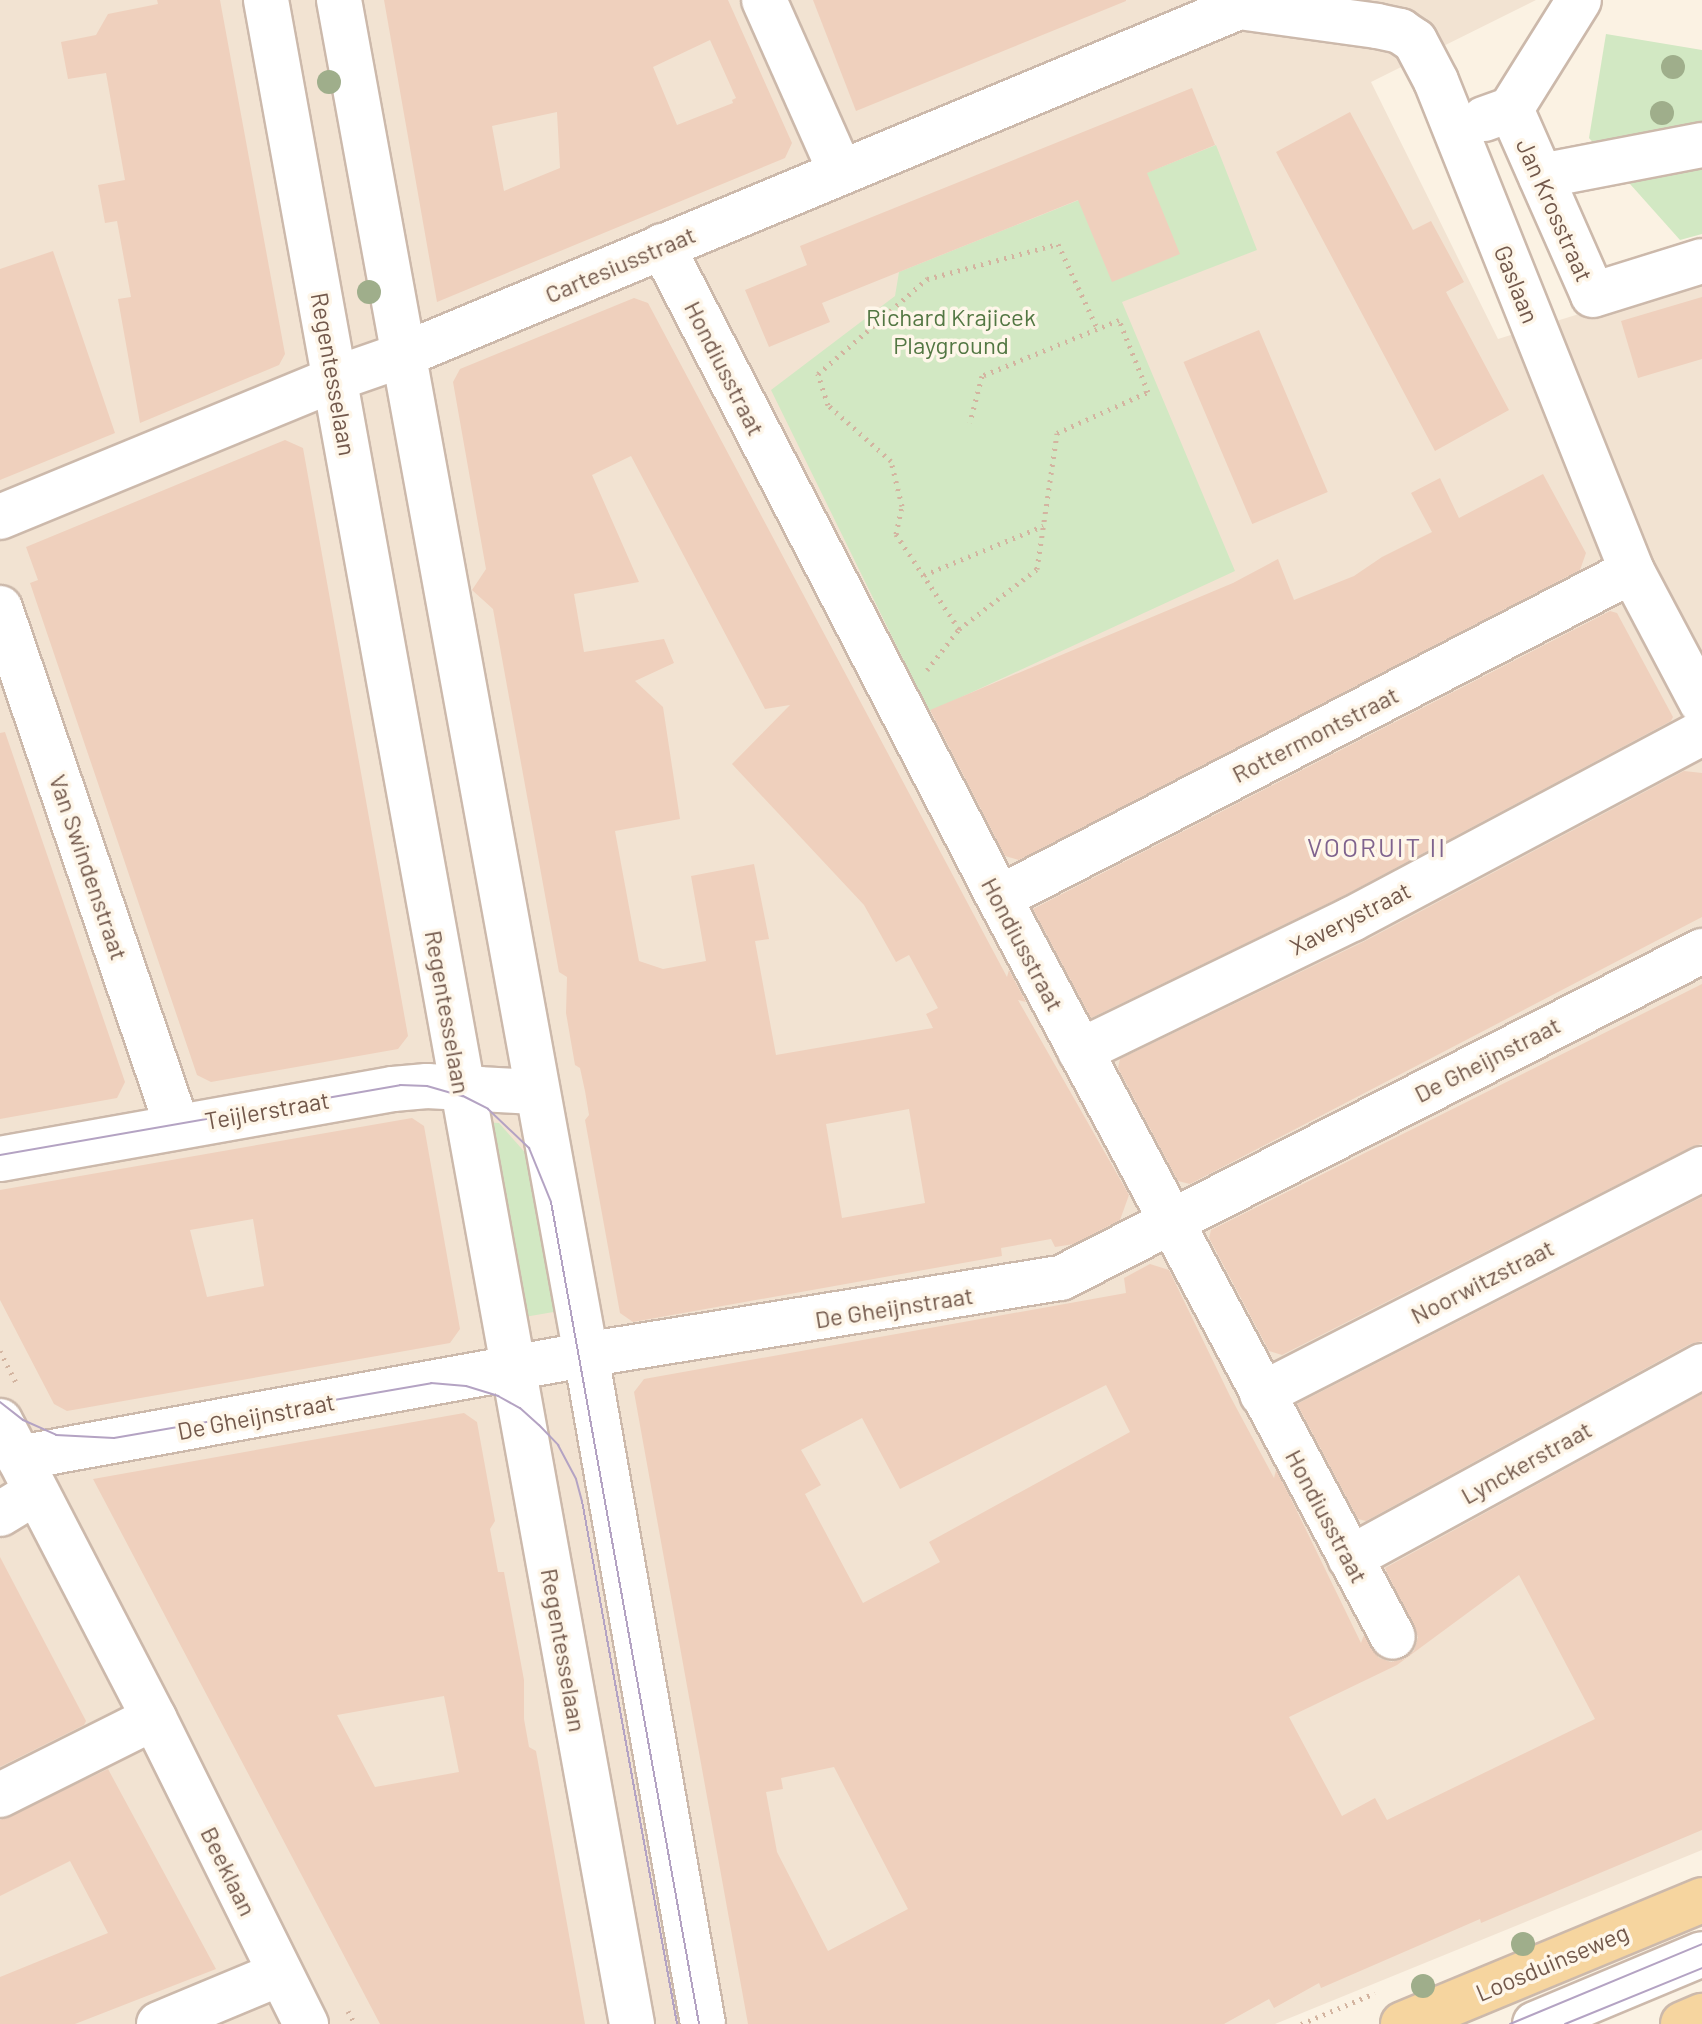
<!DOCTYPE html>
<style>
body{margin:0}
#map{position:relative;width:1702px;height:2024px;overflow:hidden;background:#fbf2e3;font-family:Barlow,sans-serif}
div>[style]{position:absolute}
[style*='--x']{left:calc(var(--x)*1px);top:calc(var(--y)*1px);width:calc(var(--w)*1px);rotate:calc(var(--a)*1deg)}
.residential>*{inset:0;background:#f2e3d2}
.green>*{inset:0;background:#d2e8c3}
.building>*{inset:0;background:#efd0bd;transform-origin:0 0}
.path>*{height:5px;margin-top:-2.5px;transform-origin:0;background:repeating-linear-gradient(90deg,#d3b4a0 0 2px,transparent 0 8px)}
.roads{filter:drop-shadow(2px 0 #ccb9ab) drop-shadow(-2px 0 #ccb9ab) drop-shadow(0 2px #ccb9ab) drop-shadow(0 -2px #ccb9ab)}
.minor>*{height:44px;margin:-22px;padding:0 22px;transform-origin:22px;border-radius:22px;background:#fff}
.major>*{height:44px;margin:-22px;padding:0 22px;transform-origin:22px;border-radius:22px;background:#f6d59f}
.tram>*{height:2px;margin:-1px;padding:0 1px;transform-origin:1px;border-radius:1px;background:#b4a3c3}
.trees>*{width:24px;height:24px;margin:-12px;border-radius:50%;background:#9fae8b}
span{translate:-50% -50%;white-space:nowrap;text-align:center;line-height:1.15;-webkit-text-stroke:7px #fef6e9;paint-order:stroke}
.street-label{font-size:24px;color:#72584b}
.park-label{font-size:24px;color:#537743}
.neighbourhood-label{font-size:26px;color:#7f638e;letter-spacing:2px}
</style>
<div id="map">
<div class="residential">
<div style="clip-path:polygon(0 0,1536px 0,1371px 82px,1498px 339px,1702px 276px,1702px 1850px,1275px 2024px,0 2024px)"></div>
</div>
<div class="green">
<div style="clip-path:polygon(1606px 34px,1702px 50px,1702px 234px,1680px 240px,1589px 138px)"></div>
<div style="clip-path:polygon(1216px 145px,1257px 250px,1122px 302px,1235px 571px,929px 712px,771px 390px,895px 296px,899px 272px)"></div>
<div style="clip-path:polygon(481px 1122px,499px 1123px,530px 1158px,565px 1310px,513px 1319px)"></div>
</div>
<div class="building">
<div style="clip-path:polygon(157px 0,220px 0,285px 354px,279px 365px,140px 423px,118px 299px,131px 297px,117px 221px,105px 223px,98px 185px,125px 180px,106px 73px,68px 79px,61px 42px,96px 35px,108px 14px,158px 4px)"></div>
<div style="clip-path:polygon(evenodd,384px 0,728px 0,792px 143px,785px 158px,437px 302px,384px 0,710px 40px,736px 98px,732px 100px,733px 103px,677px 125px,653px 67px,710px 40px,384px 0,557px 112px,560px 168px,504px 191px,492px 126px,557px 112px)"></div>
<div style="clip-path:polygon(813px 0,1126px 0,1126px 1px,856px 111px)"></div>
<div style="clip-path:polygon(1192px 88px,1215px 145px,1147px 173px,1180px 254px,1112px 282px,1078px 200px,822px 303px,830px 322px,769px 347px,745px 290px,807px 265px,800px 246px)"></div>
<div style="clip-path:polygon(1350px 112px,1413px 230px,1431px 221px,1464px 282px,1446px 292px,1509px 410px,1435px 451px,1276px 152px)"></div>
<div style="clip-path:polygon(53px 251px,115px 433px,0 480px,0 269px)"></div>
<div style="clip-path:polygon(1702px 297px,1702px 359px,1638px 378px,1621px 321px)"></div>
<div style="clip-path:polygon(evenodd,634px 298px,648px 303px,1007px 977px,1009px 970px,1026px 1002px,1018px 1000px,1129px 1195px,1120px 1220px,1074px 1244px,1055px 1247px,1051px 1239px,1001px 1248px,1002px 1256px,633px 1322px,620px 1313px,585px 1120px,589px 1115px,585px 1091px,580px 1068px,575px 1065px,566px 1013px,567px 977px,559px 972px,493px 609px,472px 590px,486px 569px,453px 382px,460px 369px,634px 298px,631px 456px,765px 709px,790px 705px,732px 764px,864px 905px,896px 962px,909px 955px,938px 1008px,926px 1014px,933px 1028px,776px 1055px,755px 941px,769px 939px,754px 864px,691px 876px,706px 961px,663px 969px,639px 961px,615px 831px,680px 819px,663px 707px,635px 681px,674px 663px,664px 639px,584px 652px,574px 594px,639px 582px,592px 475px,631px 456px,634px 298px,909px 1109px,925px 1203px,842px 1218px,826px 1124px,909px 1109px)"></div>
<div style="left:1259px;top:330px;width:176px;height:82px;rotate:67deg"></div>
<div style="clip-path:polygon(285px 440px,303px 448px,408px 1036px,398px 1049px,211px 1082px,197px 1075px,30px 583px,38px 580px,26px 547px)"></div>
<div style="clip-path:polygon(1543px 474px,1586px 553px,1580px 570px,1019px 860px,1005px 856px,930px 710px,1233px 583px,1278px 559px,1294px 600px,1354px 576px,1382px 557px,1432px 532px,1411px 493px,1440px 478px,1459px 518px)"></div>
<div style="clip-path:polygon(1610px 611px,1617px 613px,1673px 717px,1671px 721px,1341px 897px,1091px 1018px,1033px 909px)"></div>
<div style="clip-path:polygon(5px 732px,125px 1082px,117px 1098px,0 1119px,0 733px)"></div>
<div style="clip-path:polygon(1684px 771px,1702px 773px,1702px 917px,1190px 1184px,1178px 1181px,1118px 1068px,1120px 1059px,1363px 942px)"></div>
<div style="clip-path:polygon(1702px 984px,1702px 1144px,1691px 1147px,1282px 1355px,1269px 1351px,1209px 1238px,1211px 1230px)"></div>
<div style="clip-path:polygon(evenodd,412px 1118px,424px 1126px,460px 1329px,450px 1343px,67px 1411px,54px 1404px,0 1300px,0 1190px,412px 1118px,253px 1219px,264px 1286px,207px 1297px,190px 1230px,253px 1219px)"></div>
<div style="clip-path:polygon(1702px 1197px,1702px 1341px,1690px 1344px,1366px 1521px,1358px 1519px,1297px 1404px)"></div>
<div style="clip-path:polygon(evenodd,1150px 1264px,1169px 1270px,1230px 1396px,1274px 1478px,1276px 1470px,1291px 1499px,1361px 1643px,1364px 1635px,1379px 1658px,1391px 1662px,1404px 1659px,1414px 1651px,1418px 1637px,1385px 1568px,1702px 1394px,1702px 1830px,1481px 1923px,1480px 1919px,1321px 1988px,1319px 1983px,1274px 2008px,1269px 1999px,1224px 2024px,748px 2024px,634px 1392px,644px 1379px,1126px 1293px,1124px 1278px,1150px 1264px,1106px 1385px,1130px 1432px,929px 1542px,940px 1562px,863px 1603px,805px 1494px,821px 1485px,801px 1450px,862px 1418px,900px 1489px,1106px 1385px,1150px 1264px,1519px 1575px,1595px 1719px,1387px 1820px,1375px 1798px,1342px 1816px,1289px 1717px,1397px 1665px,1519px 1575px,1150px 1264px,834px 1767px,908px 1909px,828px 1951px,777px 1852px,766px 1792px,783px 1789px,781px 1778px,834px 1767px)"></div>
<div style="clip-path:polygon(evenodd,464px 1413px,477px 1422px,495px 1521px,490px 1529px,498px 1572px,504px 1572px,524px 1680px,524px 1719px,529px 1747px,536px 1751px,585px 2024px,380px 2024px,93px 1479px,464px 1413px,444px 1696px,459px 1772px,375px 1787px,337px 1715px,444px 1696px)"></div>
<div style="clip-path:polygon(0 1557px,86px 1721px,84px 1725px,0 1767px)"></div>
<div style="clip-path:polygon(108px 1769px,216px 1969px,75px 2024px,0 2024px,0 1977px,108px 1933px,70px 1861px,0 1896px,0 1820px)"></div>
</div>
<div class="path">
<div style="--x:924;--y:575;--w:129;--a:-22.4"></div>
<div style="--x:959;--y:629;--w:114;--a:-123.6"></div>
<div style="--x:896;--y:534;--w:29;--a:-78"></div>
<div style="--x:902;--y:506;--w:46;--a:-103.7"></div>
<div style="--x:891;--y:461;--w:84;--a:-138.4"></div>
<div style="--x:828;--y:405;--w:33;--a:-108"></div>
<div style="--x:818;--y:374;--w:145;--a:-41.1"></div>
<div style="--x:927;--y:279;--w:136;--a:-15"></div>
<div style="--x:1058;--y:244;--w:93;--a:65.1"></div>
<div style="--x:927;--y:670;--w:52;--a:-52"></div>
<div style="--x:959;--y:629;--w:98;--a:-37.6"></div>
<div style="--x:1037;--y:569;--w:137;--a:-81.6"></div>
<div style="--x:1057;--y:433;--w:100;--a:-24.3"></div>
<div style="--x:1148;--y:392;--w:78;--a:-111.9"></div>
<div style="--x:1119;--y:320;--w:148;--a:157.8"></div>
<div style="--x:982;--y:376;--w:48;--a:104.6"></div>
<div style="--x:0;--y:1351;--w:36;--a:63"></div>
<div style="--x:348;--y:2011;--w:15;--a:62"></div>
<div style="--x:1301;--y:2024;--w:80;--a:-22.7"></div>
</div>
<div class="roads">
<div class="minor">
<div style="--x:266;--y:0;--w:2057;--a:79.75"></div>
<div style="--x:339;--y:0;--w:1377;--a:79.67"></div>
<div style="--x:586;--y:1355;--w:679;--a:80.08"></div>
<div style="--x:764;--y:0;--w:187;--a:66"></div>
<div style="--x:1227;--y:0;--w:14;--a:30"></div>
<div style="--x:1239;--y:7;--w:139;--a:7.8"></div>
<div style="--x:1377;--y:26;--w:24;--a:12"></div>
<div style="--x:1400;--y:31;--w:18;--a:34"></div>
<div style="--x:1415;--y:41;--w:45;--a:62.3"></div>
<div style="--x:1436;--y:81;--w:528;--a:68.2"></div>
<div style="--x:1632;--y:571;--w:149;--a:62.1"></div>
<div style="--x:1511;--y:109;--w:203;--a:66.2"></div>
<div style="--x:1593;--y:295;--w:114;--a:-17.3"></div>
<div style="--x:1484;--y:119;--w:29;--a:-20"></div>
<div style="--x:1511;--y:109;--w:128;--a:-58"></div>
<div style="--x:1541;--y:176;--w:164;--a:-10.9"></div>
<div style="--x:662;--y:246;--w:734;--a:62.67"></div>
<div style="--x:999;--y:898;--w:837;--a:61.94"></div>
<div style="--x:0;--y:517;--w:361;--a:-22.4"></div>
<div style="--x:334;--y:379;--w:73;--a:-19.2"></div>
<div style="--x:403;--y:355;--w:906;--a:-22.6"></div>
<div style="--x:0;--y:608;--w:547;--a:71.13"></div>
<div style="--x:999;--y:898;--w:712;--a:-27.32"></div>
<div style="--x:1080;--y:1051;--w:302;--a:-25.9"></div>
<div style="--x:1352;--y:919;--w:396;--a:-28"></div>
<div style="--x:0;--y:1159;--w:399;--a:-10.1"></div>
<div style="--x:393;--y:1089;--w:34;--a:-5"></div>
<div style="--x:427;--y:1086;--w:108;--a:3.2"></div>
<div style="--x:1262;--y:1394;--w:494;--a:-27.1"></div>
<div style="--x:0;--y:1421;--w:335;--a:62.6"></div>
<div style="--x:154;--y:1718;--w:342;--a:63.6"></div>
<div style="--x:19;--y:1458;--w:568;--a:-10.34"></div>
<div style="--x:578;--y:1356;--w:489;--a:-9.2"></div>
<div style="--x:1061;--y:1278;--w:720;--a:-27.03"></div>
<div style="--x:0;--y:1514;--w:42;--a:-31.4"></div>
<div style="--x:1350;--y:1558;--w:401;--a:-28.6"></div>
<div style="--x:0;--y:1795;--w:172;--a:-26.6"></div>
<div style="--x:159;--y:2024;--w:130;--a:-22.6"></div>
<div style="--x:1535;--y:2024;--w:181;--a:-22.7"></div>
</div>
<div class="major">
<div style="--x:1403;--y:2024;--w:324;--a:-22.5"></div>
<div style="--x:1683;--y:2024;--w:21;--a:-23"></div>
</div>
</div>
<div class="tram">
<div style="--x:0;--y:1155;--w:406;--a:-9.9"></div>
<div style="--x:400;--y:1085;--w:27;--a:2"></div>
<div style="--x:427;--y:1086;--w:37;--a:16"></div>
<div style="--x:463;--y:1096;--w:28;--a:27"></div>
<div style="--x:488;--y:1109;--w:57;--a:43.6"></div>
<div style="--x:529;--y:1148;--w:58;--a:67.8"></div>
<div style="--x:551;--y:1202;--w:835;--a:79.79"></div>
<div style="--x:0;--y:1402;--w:29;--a:38"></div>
<div style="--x:23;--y:1420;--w:36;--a:24"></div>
<div style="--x:56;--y:1435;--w:58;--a:3"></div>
<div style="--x:114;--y:1438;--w:322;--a:-9.8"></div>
<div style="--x:431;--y:1383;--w:35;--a:5"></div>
<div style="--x:466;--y:1386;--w:34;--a:17"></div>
<div style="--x:498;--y:1396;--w:25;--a:29"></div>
<div style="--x:520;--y:1408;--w:25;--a:42"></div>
<div style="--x:539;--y:1425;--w:28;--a:46"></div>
<div style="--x:558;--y:1445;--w:38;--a:62"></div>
<div style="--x:576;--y:1479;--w:23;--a:75"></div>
<div style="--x:582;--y:1501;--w:532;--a:79.7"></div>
<div style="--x:1510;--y:2024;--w:208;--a:-22.6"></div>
<div style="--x:1565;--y:2024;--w:148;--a:-22.2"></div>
</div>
<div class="trees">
<div style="left:1673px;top:67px"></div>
<div style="left:329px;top:82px"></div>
<div style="left:1662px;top:113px"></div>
<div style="left:369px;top:292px"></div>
<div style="left:1523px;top:1944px"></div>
<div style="left:1423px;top:1986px"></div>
</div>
<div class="street-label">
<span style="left:1555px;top:210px;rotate:66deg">Jan Krosstraat</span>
<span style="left:620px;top:264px;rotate:-23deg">Cartesiusstraat</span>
<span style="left:1517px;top:284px;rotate:68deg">Gaslaan</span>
<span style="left:725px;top:368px;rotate:63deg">Hondiusstraat</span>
<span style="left:334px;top:374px;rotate:80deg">Regentesselaan</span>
<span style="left:1315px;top:734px;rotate:-27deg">Rottermontstraat</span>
<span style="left:89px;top:867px;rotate:71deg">Van Swindenstraat</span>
<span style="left:1350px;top:918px;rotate:-27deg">Xaverystraat</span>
<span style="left:1023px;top:944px;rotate:62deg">Hondiusstraat</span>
<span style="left:448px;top:1012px;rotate:80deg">Regentesselaan</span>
<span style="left:1487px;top:1059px;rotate:-27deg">De Gheijnstraat</span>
<span style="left:267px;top:1110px;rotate:-10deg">Teijlerstraat</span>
<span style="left:1482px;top:1281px;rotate:-27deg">Noorwitzstraat</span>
<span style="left:894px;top:1307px;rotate:-9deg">De Gheijnstraat</span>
<span style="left:256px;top:1416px;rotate:-11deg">De Gheijnstraat</span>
<span style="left:1526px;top:1462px;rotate:-29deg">Lynckerstraat</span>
<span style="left:1327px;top:1516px;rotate:62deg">Hondiusstraat</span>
<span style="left:564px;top:1650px;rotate:80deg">Regentesselaan</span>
<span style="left:229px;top:1871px;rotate:64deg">Beeklaan</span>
<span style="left:1552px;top:1962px;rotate:-23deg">Loosduinseweg</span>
</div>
<div class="park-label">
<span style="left:951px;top:331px">Richard Krajicek<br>Playground</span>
</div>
<div class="neighbourhood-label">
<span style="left:1377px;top:847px">VOORUIT II</span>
</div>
</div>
